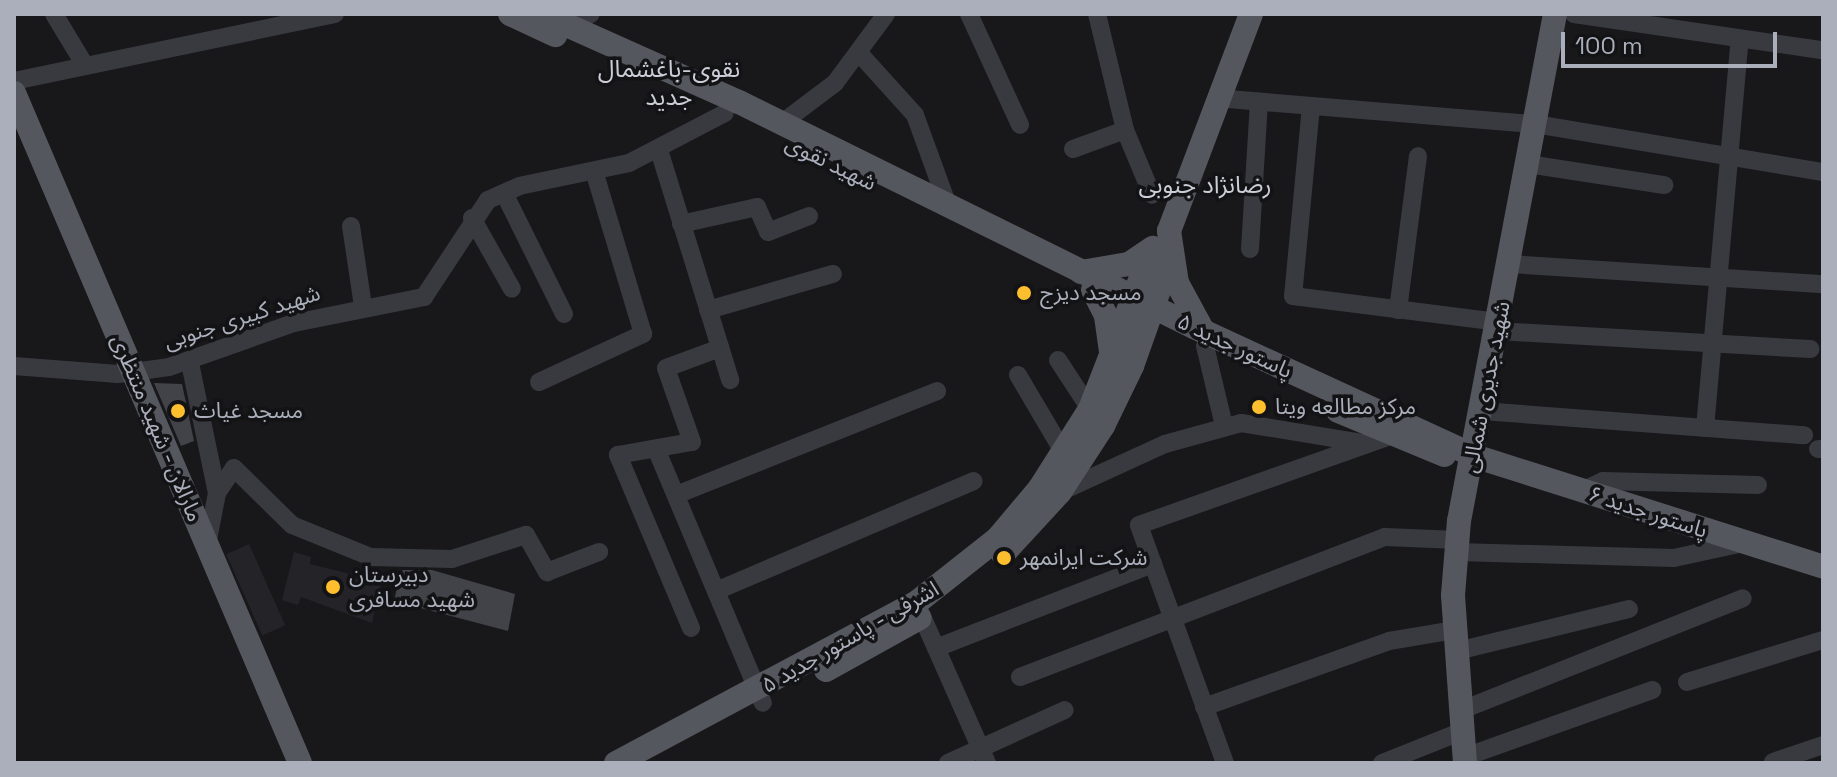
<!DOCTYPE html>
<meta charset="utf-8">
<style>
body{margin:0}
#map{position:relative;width:1837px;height:777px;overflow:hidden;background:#18181b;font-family:"Space Grotesk","Noto Sans Arabic",sans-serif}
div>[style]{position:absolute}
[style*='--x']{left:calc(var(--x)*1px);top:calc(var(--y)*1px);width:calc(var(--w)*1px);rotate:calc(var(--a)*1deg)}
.built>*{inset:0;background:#242428;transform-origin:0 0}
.building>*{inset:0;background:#424348}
.minor>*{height:18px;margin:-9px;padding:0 9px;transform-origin:9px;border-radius:9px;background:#393a40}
.major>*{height:24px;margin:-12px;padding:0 12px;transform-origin:12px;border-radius:12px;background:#55575f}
.dots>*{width:22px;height:22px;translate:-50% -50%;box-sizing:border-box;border:4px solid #131316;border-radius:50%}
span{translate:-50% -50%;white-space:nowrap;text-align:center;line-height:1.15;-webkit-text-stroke:7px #131316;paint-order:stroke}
.street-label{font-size:22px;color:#aaafbb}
.poi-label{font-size:22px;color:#aaafbb}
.left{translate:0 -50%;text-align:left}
.neighbourhood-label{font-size:24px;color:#cbced7}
.frame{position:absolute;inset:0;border:16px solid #aaafbb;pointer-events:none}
.scale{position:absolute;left:1561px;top:32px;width:216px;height:36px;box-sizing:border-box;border:4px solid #aaafbb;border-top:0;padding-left:10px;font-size:24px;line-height:28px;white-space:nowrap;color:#aaafbb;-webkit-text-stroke:6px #131316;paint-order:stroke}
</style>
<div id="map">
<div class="built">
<div style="left:249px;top:544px;width:89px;height:25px;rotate:66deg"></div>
<div style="clip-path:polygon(294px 552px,311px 557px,310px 564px,363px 577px,365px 569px,383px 574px,372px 623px,301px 597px,298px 605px,282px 600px)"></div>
</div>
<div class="building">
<div style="clip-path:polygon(154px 383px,182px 384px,194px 441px,181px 446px)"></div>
<div style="clip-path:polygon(401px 570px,432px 570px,515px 594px,508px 631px,394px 601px)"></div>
</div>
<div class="minor">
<div style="--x:54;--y:14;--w:58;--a:59"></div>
<div style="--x:969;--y:14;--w:122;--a:65.3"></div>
<div style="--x:1097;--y:14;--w:119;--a:76.4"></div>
<div style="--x:1125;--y:130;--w:70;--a:67.4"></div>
<div style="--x:1574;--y:14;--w:251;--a:8.3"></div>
<div style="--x:566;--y:25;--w:27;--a:-24"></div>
<div style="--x:859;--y:53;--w:84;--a:47.9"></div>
<div style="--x:915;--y:115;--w:94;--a:70"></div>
<div style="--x:14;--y:81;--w:328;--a:-11.8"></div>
<div style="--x:1228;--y:99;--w:308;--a:4.7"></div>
<div style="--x:1535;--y:124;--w:292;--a:9.5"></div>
<div style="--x:1311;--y:106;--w:191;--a:95.4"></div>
<div style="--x:1293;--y:296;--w:208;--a:7.2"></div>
<div style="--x:782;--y:123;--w:66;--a:-37"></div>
<div style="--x:835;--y:83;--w:86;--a:-53.5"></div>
<div style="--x:1073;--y:149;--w:55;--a:-20.1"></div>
<div style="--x:659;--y:150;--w:241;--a:72.8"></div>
<div style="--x:1528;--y:164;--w:138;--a:8.8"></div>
<div style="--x:504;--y:193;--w:135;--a:63.6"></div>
<div style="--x:472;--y:218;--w:81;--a:60.6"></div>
<div style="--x:681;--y:224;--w:78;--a:-12.6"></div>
<div style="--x:757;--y:207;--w:27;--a:66"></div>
<div style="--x:768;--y:232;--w:44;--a:-21.3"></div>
<div style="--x:351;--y:226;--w:81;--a:81.5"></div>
<div style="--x:1250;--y:249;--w:147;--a:-86.5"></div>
<div style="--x:1510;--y:264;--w:314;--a:3.7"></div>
<div style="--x:708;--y:310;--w:130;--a:-16.1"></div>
<div style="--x:1398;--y:310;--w:155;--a:-82.6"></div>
<div style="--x:1497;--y:331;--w:314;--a:3.3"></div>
<div style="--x:1205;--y:346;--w:82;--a:76.6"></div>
<div style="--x:1058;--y:360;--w:59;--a:56.9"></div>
<div style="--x:190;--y:363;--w:133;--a:78.3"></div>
<div style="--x:14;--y:366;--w:104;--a:4.4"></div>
<div style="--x:118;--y:374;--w:51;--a:-7.8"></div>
<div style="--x:169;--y:367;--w:133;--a:-19.4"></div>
<div style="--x:294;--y:323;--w:133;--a:-11.3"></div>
<div style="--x:424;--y:297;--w:116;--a:-56.6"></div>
<div style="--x:488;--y:200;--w:34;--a:-24"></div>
<div style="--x:519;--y:186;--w:112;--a:-11.8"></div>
<div style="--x:629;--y:163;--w:108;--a:-27.5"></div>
<div style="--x:1018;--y:375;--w:91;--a:59.5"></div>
<div style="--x:539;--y:382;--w:115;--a:-24.8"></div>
<div style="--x:643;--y:334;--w:167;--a:-106.7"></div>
<div style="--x:1482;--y:411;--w:323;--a:4.3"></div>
<div style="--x:1705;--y:428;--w:391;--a:-84.9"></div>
<div style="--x:1818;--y:449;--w:5;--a:0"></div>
<div style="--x:657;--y:451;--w:273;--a:67.2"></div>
<div style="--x:1582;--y:491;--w:23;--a:-25"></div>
<div style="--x:1603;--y:481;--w:155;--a:1.5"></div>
<div style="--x:1060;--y:492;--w:115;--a:-24.6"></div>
<div style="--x:1165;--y:444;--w:79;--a:-15.4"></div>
<div style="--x:1241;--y:423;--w:124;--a:9.3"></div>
<div style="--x:676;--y:495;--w:281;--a:-21.7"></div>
<div style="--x:207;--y:545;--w:53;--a:-79.1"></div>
<div style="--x:217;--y:493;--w:30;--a:-56"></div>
<div style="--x:234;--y:468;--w:81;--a:44.5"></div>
<div style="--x:292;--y:525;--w:85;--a:22.1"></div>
<div style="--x:371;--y:557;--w:81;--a:1.4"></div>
<div style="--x:452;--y:559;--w:78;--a:-18"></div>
<div style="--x:526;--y:535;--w:43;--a:60.4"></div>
<div style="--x:547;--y:572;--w:56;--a:-21"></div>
<div style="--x:1457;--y:552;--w:217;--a:1.6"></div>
<div style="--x:1674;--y:558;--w:71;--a:-12.3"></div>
<div style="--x:716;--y:591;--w:280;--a:-23.1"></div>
<div style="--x:917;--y:605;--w:173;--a:66.1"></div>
<div style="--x:691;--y:628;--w:188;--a:-112.9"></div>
<div style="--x:618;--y:455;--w:75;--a:-10"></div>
<div style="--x:692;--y:442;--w:78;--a:-109.4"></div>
<div style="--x:666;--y:368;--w:58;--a:-20.3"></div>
<div style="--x:936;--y:648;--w:233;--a:-21.2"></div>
<div style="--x:1457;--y:651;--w:177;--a:-13.7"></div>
<div style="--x:1020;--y:677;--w:391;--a:-21"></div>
<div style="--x:1385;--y:537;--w:73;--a:2.4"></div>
<div style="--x:1687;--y:682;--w:142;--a:-17.2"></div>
<div style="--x:1204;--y:707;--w:196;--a:-19.6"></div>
<div style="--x:1389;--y:641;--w:67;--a:-9.5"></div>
<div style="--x:1462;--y:710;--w:302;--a:-21.7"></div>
<div style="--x:1465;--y:757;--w:199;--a:-19.7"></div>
<div style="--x:1773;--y:762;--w:53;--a:-18.8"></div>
<div style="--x:948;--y:763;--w:128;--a:-24.4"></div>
<div style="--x:1225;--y:763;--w:253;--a:-109.9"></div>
<div style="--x:1139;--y:525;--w:276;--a:-19.5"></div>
<div style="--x:1382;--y:763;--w:87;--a:-21.6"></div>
</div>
<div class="major">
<div style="--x:510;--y:14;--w:50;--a:25"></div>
<div style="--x:542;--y:14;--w:216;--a:24.1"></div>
<div style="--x:739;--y:102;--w:508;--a:26.31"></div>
<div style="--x:1194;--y:327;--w:308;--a:24.7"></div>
<div style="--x:1474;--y:456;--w:366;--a:17.6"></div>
<div style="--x:14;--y:93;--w:728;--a:66.88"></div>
<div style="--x:1081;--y:272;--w:49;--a:-9.5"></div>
<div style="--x:1129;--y:264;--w:29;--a:-34"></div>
<div style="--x:1093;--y:290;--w:29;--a:63"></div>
<div style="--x:1106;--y:316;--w:36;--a:82"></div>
<div style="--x:1202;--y:329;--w:52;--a:-118.5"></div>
<div style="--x:1177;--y:283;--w:53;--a:-98.7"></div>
<div style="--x:1169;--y:231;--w:232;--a:-69.3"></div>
<div style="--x:1338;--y:411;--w:115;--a:22.5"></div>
<div style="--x:1003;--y:554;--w:84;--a:-47.4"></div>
<div style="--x:1060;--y:492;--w:79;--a:-56.9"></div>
<div style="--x:1103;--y:426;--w:67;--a:-64.2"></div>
<div style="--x:1132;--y:366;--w:114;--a:-70.4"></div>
<div style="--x:826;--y:670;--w:107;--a:-29"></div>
<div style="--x:616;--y:763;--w:340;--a:-28.1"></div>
<div style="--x:916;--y:603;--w:105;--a:-38.4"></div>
<div style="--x:998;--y:538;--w:65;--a:-50"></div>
<div style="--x:1040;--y:488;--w:93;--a:-57.7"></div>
<div style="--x:1090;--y:409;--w:172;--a:-68.8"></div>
<div style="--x:1465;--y:763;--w:168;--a:-94.1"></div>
<div style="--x:1453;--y:595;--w:74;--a:-85.4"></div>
<div style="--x:1459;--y:521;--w:516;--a:-79.28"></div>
</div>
<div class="dots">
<div style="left:1024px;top:293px;background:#fdbf2e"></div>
<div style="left:1259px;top:407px;background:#fdbf2e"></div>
<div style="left:178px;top:411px;background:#fdbf2e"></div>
<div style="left:1004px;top:558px;background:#fdbf2e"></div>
<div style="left:333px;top:587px;background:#fdbf2e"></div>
</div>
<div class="street-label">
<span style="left:831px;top:163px;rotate:26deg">شهید نقوی</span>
<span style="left:242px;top:317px;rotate:-18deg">شهید کبیری جنوبی</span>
<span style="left:1235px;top:346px;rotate:25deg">پاستور جدید ۵</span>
<span style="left:1486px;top:387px;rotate:-79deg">شهید جدیری شمالی</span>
<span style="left:157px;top:428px;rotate:67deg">مارالان - شهید منتظری</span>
<span style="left:1648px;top:512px;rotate:18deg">پاستور جدید ۶</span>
<span style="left:850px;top:637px;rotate:-30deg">اشرفی - پاستور جدید ۵</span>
</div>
<div class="poi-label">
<span class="left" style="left:1040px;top:293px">مسجد دیزج</span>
<span class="left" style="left:1275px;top:407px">مرکز مطالعه ویتا</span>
<span class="left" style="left:194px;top:411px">مسجد غیاث</span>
<span class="left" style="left:1020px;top:558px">شرکت ایرانمهر</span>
<span class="left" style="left:349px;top:587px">دبیرستان<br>شهید مسافری</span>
</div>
<div class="neighbourhood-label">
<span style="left:669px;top:83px">نقوی-باغشمال<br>جدید</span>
<span style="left:1205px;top:185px">رضانژاد جنوبی</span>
</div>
<div class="frame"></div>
<div class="scale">100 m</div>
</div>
